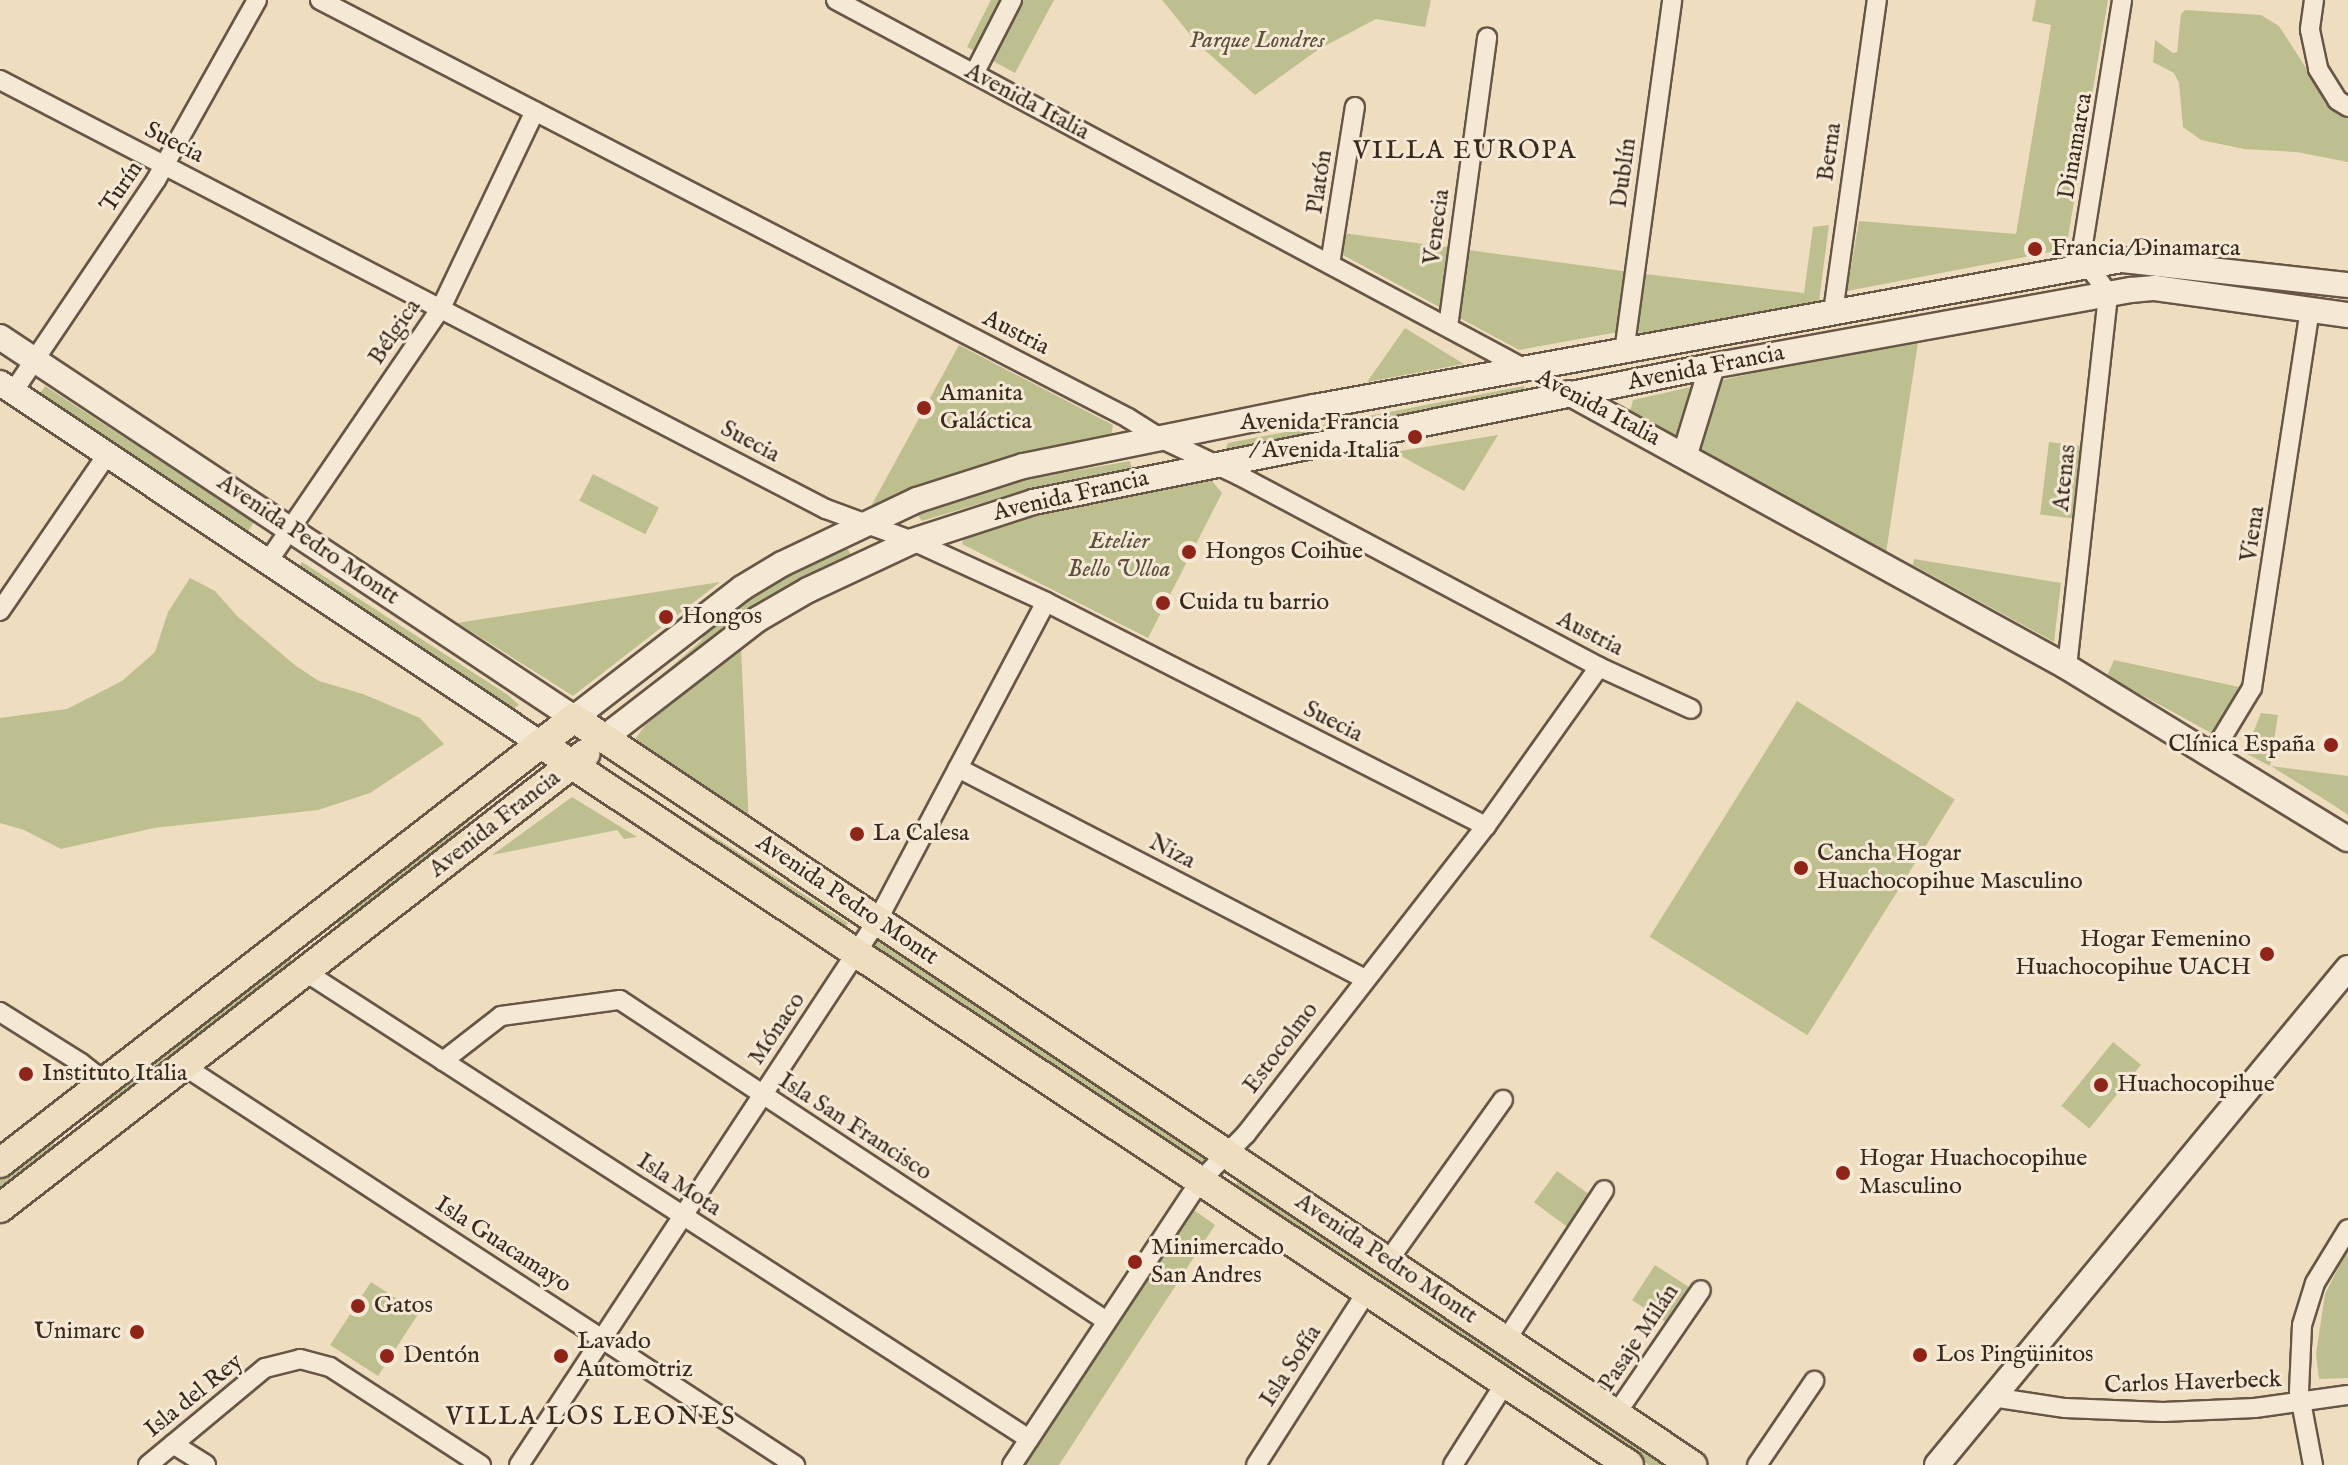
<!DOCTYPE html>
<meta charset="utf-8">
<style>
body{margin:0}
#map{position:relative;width:2348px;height:1465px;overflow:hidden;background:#efddc0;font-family:"IM FELL English",serif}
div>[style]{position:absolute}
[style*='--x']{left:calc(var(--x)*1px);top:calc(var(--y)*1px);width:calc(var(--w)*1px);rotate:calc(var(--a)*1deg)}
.green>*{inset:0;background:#bebf8f;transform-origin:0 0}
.roads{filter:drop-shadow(2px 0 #675546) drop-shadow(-2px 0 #675546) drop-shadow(0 2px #675546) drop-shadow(0 -2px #675546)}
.street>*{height:18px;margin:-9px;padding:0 9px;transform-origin:9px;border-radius:9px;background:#f5e9d6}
.secondary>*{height:24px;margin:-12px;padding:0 12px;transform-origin:12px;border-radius:12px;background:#f5e9d6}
.primary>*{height:28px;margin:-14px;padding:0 14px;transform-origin:14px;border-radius:14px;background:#efddc0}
.dots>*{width:22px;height:22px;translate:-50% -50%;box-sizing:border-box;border:4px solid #f5e9d6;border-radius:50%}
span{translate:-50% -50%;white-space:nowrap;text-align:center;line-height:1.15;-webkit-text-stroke:6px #f5e9d6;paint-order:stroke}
.park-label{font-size:24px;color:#5b4e3a;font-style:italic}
.street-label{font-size:24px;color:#3a281d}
.poi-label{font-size:24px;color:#3a281d}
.left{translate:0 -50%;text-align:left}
.right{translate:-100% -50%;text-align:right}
.neighbourhood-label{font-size:26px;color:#3a281d;letter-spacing:2px}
</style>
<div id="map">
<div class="green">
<div style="clip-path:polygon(991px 0,1054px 0,1015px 73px,967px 47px)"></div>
<div style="clip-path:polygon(1162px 0,1431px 0,1425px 27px,1376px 19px,1319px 49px,1255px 95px,1197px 43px)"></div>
<div style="clip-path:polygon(2036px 0,2108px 0,2066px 249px,1847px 291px,1859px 221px,2016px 234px,2051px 25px,2032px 21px)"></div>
<div style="clip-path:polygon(2185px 10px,2261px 15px,2279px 26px,2326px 99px,2348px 118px,2348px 162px,2297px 152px,2244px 149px,2201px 140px,2183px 127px,2179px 83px,2174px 73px,2153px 62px,2155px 40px,2173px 53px,2177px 52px,2181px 14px)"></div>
<div style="clip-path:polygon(1829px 225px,1818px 309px,1642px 338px,1638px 329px,1645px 274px,1804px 293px,1813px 227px)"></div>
<div style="clip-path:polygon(1343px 233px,1630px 272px,1618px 332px,1519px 350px,1343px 255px)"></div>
<div style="clip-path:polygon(1405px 328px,1464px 364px,1367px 382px)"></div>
<div style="clip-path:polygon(1919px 336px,1886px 553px,1630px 412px,1633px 400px)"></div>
<div style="clip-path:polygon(959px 345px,1113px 425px,1110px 441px,926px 488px,870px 508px)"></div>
<div style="clip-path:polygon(45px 386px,254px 522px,247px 533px,123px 454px,38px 397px)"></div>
<div style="clip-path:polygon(1524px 386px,1526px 394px,1229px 453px,1225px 450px,1228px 443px)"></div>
<div style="clip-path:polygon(1498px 435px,1464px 491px,1394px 452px)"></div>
<div style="left:2049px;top:442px;width:35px;height:73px;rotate:7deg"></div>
<div style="clip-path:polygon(1130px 461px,1132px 469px,1028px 489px,922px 521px,917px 514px,1027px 479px)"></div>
<div style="left:593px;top:474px;width:74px;height:30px;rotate:27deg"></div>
<div style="clip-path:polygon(1198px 476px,1212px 481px,1222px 493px,1148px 638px,962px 544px,966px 527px)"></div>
<div style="clip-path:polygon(842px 542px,851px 554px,770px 598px,619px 712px,701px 641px,707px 626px)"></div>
<div style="clip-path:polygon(1914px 559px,2061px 583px,2054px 642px,1913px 565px)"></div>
<div style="clip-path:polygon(302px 562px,508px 695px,519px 705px,512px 710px,456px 679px,296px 571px)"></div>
<div style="clip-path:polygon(190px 578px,215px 591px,237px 616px,296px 666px,319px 681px,363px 694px,420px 718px,444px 744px,370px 793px,318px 810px,154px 828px,61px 849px,24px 830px,0 823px,0 718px,67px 709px,122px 681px,155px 652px,168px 612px)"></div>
<div style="clip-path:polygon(720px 582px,573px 696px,458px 623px,469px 621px)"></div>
<div style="clip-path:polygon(741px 647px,749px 826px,632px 744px,645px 725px)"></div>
<div style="clip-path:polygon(2114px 660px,2239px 687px,2213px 734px,2107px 676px)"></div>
<div style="left:1797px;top:701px;width:186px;height:278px;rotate:32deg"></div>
<div style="clip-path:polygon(2261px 713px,2278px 715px,2270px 766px,2245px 753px)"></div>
<div style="clip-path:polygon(2271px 766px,2348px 776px,2348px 815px,2338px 808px)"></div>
<div style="clip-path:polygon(527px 771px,414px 869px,342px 929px,335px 918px)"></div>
<div style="clip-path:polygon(619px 780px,713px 836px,848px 923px,841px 934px)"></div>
<div style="clip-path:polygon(572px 797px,637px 837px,624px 839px,617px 830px,492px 855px)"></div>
<div style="clip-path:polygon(877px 941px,1208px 1155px,1205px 1167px,868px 955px)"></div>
<div style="clip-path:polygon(289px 956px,293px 964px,101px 1115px,96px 1113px,95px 1105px)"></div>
<div style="left:2113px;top:1042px;width:36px;height:82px;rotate:39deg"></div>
<div style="clip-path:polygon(50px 1140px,57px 1148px,0 1193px,0 1178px)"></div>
<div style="left:1557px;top:1171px;width:44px;height:39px;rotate:36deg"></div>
<div style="clip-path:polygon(1242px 1180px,1523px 1360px,1511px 1376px,1234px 1194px,1233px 1185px)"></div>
<div style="clip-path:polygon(1194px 1210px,1215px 1225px,1059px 1465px,1016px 1465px,1183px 1215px)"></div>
<div style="clip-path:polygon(2348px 1249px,2348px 1378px,2319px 1379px,2316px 1354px,2325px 1294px)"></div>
<div style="left:1655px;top:1265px;width:45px;height:42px;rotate:33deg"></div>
<div style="left:371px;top:1282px;width:57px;height:75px;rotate:33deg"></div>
<div style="clip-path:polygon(1533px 1368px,1673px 1465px,1649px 1465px,1523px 1382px)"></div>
</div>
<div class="roads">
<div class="street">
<div style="--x:320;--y:0;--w:910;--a:27.35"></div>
<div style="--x:1128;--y:418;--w:40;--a:32"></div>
<div style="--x:1162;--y:439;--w:86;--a:25.4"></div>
<div style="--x:1240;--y:476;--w:407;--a:28"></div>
<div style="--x:1599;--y:667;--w:101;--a:24.5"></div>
<div style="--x:836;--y:0;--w:782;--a:28.17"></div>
<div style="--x:2314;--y:0;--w:30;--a:98"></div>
<div style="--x:2310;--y:30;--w:40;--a:78"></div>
<div style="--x:2318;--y:69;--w:36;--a:58"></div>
<div style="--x:2337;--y:100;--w:13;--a:32"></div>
<div style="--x:974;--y:74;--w:83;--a:-62.8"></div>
<div style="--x:0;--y:80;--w:931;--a:27.45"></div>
<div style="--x:826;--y:509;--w:93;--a:20.2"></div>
<div style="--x:913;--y:541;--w:146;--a:24.6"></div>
<div style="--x:1046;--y:602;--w:494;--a:27"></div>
<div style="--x:1330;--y:264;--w:159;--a:-81"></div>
<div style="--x:1833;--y:312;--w:315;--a:-82"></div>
<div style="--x:1448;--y:327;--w:292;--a:-82.3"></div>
<div style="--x:1624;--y:352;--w:355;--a:-82.2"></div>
<div style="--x:13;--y:392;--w:256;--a:-56"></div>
<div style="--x:156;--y:180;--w:206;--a:-60.7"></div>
<div style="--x:267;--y:563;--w:309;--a:-55.7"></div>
<div style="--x:441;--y:308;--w:218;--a:-64.5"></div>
<div style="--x:0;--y:611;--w:188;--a:-55.6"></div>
<div style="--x:2067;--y:667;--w:376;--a:-83.7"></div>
<div style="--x:2108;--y:293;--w:34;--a:-126"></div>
<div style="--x:2088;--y:265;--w:22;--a:-103"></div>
<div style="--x:2083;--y:244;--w:247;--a:-80.9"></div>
<div style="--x:2212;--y:754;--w:77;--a:-58.8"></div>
<div style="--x:2252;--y:688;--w:381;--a:-81.3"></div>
<div style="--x:958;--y:768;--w:458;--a:27.4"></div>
<div style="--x:304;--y:971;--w:863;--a:32.84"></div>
<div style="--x:0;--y:1012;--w:96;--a:32.2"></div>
<div style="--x:81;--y:1063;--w:31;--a:38"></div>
<div style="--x:443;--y:1061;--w:73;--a:-37.8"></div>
<div style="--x:501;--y:1016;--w:120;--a:-7.7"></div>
<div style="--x:620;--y:1000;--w:581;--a:33.42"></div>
<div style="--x:184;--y:1066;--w:730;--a:33.15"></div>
<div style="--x:1388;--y:1261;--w:198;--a:-54.5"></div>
<div style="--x:1506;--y:1340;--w:179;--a:-56.8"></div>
<div style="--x:1992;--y:1397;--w:74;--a:8.6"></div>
<div style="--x:2065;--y:1408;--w:98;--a:2.3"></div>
<div style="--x:2163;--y:1412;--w:92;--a:-2.5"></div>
<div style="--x:2255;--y:1408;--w:94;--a:-8"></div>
<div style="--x:1616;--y:1414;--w:150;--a:-55.6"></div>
<div style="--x:173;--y:1444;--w:39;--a:32"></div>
<div style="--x:148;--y:1465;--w:152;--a:-39.7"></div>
<div style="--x:265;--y:1368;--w:36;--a:-14"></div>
<div style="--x:300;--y:1359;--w:31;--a:15"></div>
<div style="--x:330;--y:1367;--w:180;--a:33"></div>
<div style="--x:519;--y:1465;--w:651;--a:-56.65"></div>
<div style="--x:877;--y:921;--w:361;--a:-62.1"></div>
<div style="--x:1012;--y:1465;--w:341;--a:-56.5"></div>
<div style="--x:1200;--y:1181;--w:66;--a:-45.6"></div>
<div style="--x:1246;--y:1134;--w:390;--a:-52.1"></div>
<div style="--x:1486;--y:826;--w:195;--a:-54.6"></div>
<div style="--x:1256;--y:1465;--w:204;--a:-57.4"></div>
<div style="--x:1453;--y:1465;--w:97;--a:-57.6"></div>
<div style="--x:1757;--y:1465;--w:102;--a:-55.8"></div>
<div style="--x:2313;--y:1465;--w:75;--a:-100.7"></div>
<div style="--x:2299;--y:1391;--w:66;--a:-87.4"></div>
<div style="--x:2302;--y:1325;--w:44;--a:-72.8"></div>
<div style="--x:2315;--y:1283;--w:63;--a:-58.6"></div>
</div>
<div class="secondary">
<div style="--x:0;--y:337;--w:689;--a:33.57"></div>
<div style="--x:574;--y:718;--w:212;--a:-37.7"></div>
<div style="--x:742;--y:588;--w:47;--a:-31"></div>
<div style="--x:782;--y:564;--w:149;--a:-25.4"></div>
<div style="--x:917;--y:500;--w:111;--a:-17.8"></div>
<div style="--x:1023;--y:466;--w:297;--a:-11.5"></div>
<div style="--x:1314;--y:407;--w:820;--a:-10.32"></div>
<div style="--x:2121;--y:260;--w:228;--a:6.3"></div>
<div style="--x:0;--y:383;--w:650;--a:33.71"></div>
<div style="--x:1569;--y:393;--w:568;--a:28.82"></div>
<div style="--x:2067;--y:667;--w:329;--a:31.5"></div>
<div style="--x:1685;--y:454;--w:92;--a:-72.9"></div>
<div style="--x:604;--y:738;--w:195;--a:-37.7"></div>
<div style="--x:758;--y:619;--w:58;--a:-30.1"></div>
<div style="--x:808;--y:590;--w:116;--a:-25"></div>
<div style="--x:913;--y:541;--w:126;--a:-18"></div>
<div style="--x:1033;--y:502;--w:692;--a:-11.33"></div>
<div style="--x:1712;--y:366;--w:426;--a:-10.3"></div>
<div style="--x:2131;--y:290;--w:24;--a:-5"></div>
<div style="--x:2155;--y:288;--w:195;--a:8"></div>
<div style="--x:1937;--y:1465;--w:645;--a:-50.41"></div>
</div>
<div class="primary">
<div style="--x:541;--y:744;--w:1305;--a:33.53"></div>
<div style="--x:0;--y:1163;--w:726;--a:-37.79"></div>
<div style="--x:574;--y:718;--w:1345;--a:33.75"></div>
<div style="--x:0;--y:1208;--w:741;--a:-37.81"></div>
</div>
</div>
<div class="dots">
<div style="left:2035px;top:249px;background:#8f2418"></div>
<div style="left:924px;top:408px;background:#8f2418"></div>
<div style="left:1415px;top:437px;background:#8f2418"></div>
<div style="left:1189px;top:552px;background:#8f2418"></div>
<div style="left:1163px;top:603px;background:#8f2418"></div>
<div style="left:666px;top:617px;background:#8f2418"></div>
<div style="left:2331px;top:745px;background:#8f2418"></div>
<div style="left:857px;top:834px;background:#8f2418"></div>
<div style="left:1801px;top:868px;background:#8f2418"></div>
<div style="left:2267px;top:954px;background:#8f2418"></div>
<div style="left:26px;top:1074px;background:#8f2418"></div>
<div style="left:2101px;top:1085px;background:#8f2418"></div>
<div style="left:1843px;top:1173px;background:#8f2418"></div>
<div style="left:1135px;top:1262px;background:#8f2418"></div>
<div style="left:358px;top:1306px;background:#8f2418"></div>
<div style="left:137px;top:1332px;background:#8f2418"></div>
<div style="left:1920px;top:1355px;background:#8f2418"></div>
<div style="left:387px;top:1356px;background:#8f2418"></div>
<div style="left:561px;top:1356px;background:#8f2418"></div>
</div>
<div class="park-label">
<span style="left:1257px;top:41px">Parque Londres</span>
<span style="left:1119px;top:556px">Etelier<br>Bello Ulloa</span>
</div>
<div class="street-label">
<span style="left:1027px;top:102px;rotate:28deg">Avenida Italia</span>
<span style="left:174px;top:143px;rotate:27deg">Suecia</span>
<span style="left:2076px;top:146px;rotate:-80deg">Dinamarca</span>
<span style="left:1830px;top:152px;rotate:-82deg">Berna</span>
<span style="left:1624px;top:173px;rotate:-82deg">Dublín</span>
<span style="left:1320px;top:182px;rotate:-81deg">Platón</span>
<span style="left:122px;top:187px;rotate:-56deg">Turín</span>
<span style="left:1437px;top:227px;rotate:-82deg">Venecia</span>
<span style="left:395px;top:332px;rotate:-56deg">Bélgica</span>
<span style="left:1016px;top:333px;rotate:27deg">Austria</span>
<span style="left:1706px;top:368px;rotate:-11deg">Avenida Francia</span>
<span style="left:1598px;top:408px;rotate:28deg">Avenida Italia</span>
<span style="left:750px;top:442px;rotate:28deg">Suecia</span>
<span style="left:2065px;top:478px;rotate:-84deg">Atenas</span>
<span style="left:1071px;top:496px;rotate:-13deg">Avenida Francia</span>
<span style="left:2253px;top:534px;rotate:-81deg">Viena</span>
<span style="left:308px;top:540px;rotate:34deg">Avenida Pedro Montt</span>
<span style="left:1590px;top:634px;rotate:27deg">Austria</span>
<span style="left:1333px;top:722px;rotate:27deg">Suecia</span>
<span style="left:495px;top:824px;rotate:-38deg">Avenida Francia</span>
<span style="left:1172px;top:852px;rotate:27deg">Niza</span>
<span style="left:847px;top:900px;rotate:34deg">Avenida Pedro Montt</span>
<span style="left:777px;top:1029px;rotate:-56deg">Mónaco</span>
<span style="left:1281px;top:1048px;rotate:-53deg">Estocolmo</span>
<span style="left:855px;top:1127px;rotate:33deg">Isla San Francisco</span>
<span style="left:679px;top:1185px;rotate:33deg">Isla Mota</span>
<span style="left:503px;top:1245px;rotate:33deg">Isla Guacamayo</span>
<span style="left:1386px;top:1259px;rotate:34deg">Avenida Pedro Montt</span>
<span style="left:1639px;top:1338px;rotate:-56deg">Pasaje Milán</span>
<span style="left:1291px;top:1366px;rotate:-57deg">Isla Sofía</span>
<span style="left:2193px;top:1383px;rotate:-2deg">Carlos Haverbeck</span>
<span style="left:194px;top:1396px;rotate:-39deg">Isla del Rey</span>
</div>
<div class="poi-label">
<span class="left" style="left:2051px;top:249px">Francia/Dinamarca</span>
<span class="left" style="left:940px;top:408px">Amanita<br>Galáctica</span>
<span class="right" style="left:1399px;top:437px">Avenida Francia<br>/ Avenida Italia</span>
<span class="left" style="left:1205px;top:552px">Hongos Coihue</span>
<span class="left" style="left:1179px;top:603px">Cuida tu barrio</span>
<span class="left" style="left:682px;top:617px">Hongos</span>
<span class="right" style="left:2315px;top:745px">Clínica España</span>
<span class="left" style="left:873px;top:834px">La Calesa</span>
<span class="left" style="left:1817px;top:868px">Cancha Hogar<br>Huachocopihue Masculino</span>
<span class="right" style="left:2251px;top:954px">Hogar Femenino<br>Huachocopihue UACH</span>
<span class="left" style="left:42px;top:1074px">Instituto Italia</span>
<span class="left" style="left:2117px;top:1085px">Huachocopihue</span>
<span class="left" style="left:1859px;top:1173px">Hogar Huachocopihue<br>Masculino</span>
<span class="left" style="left:1151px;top:1262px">Minimercado<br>San Andres</span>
<span class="left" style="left:374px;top:1306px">Gatos</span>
<span class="right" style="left:121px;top:1332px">Unimarc</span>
<span class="left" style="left:577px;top:1356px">Lavado<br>Automotriz</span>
<span class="left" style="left:1936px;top:1355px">Los Pingüinitos</span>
<span class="left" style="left:403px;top:1356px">Dentón</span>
</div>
<div class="neighbourhood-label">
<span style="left:1465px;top:151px">VILLA EUROPA</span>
<span style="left:591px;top:1417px">VILLA LOS LEONES</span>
</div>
</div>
